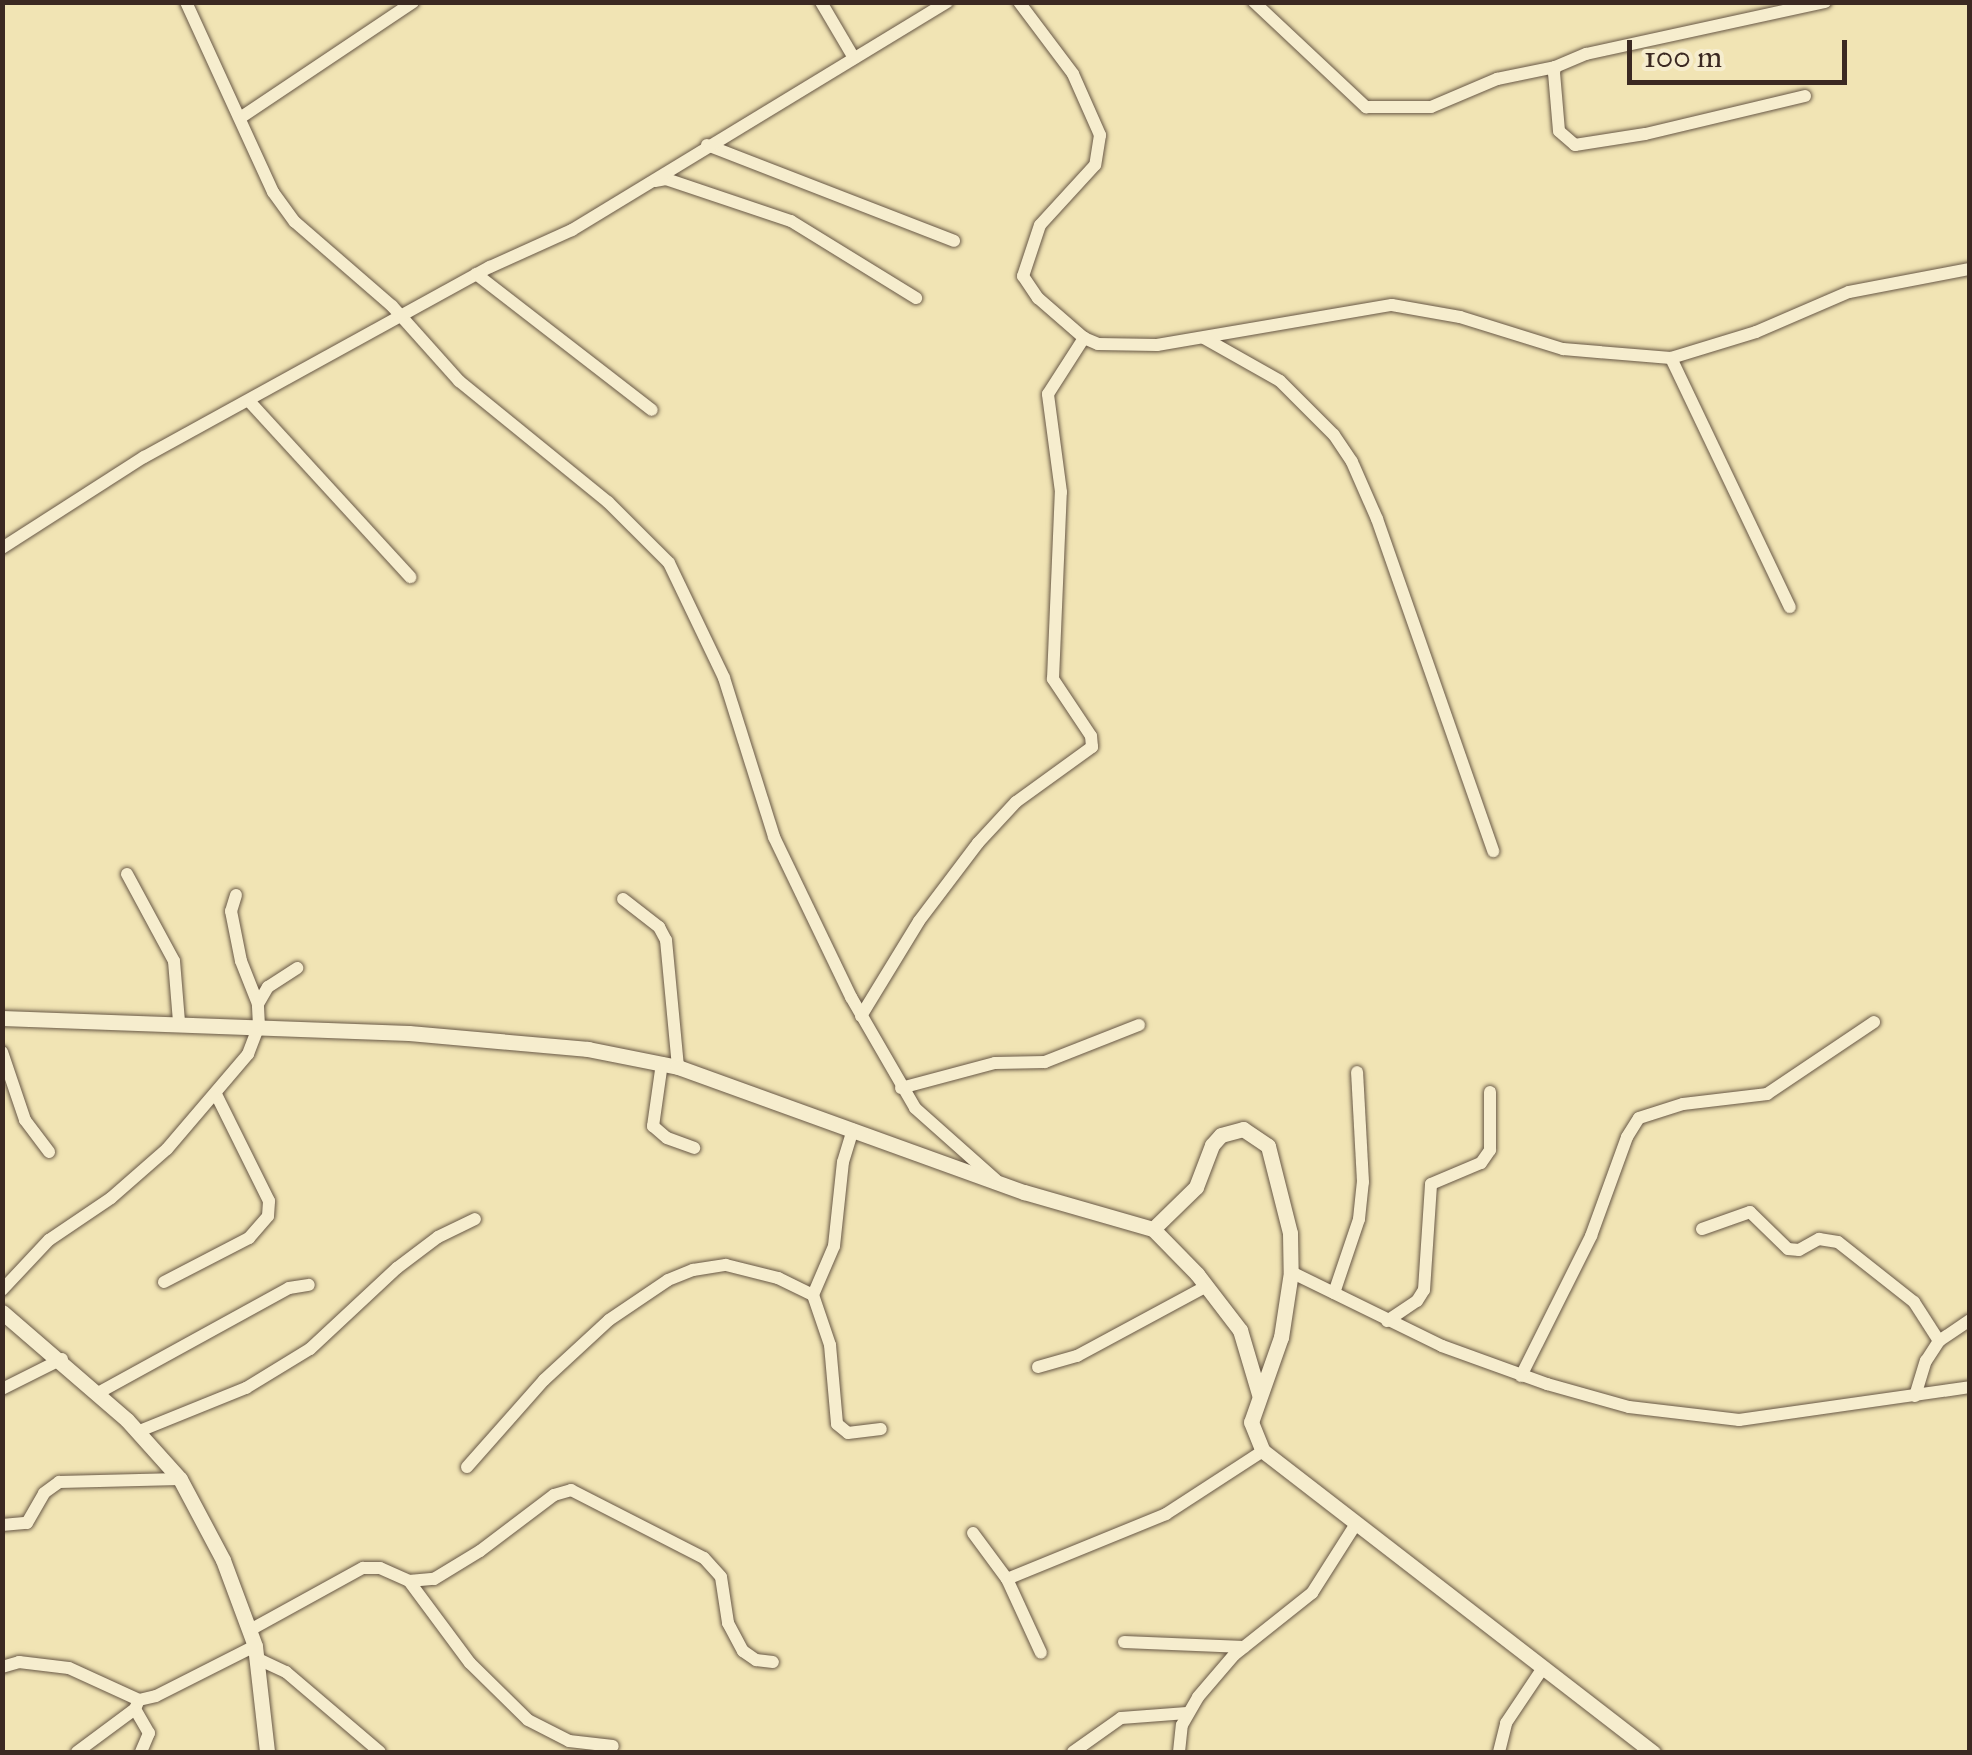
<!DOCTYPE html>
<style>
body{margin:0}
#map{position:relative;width:1972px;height:1755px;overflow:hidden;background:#f1e4b4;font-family:"IM FELL Great Primer",serif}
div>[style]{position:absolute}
.roads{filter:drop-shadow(0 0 2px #685846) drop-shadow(0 0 2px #685846)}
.minor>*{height:12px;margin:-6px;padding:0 6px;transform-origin:6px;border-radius:6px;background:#f6edce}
.tertiary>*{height:15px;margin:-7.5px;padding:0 7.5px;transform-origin:7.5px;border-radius:7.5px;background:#f6edce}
span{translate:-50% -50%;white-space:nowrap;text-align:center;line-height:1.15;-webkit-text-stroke:10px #f6edce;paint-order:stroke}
.frame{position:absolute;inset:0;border:5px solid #3b2922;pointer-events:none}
.scale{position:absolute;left:1627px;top:40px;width:220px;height:45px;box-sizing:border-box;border:5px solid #3b2922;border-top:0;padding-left:12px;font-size:30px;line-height:35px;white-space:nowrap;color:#3b2922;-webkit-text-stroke:8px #f6edce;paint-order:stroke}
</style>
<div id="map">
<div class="roads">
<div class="minor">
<i style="left:186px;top:2px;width:209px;rotate:65.4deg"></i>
<i style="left:273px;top:192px;width:37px;rotate:54deg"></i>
<i style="left:295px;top:222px;width:128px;rotate:40.9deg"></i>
<i style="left:392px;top:306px;width:101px;rotate:48.2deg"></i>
<i style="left:459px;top:381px;width:192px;rotate:39.1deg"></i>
<i style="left:608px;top:502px;width:86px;rotate:45deg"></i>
<i style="left:669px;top:563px;width:127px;rotate:64.4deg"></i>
<i style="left:724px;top:678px;width:167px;rotate:72.5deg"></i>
<i style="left:774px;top:837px;width:178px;rotate:64.3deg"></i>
<i style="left:851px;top:997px;width:128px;rotate:60deg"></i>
<i style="left:915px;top:1108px;width:108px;rotate:41.6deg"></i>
<i style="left:821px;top:2px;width:65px;rotate:59.5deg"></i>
<i style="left:1019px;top:2px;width:90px;rotate:53.1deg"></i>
<i style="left:1073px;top:74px;width:67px;rotate:66.1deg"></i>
<i style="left:1100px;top:135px;width:30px;rotate:99deg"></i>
<i style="left:1095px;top:165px;width:81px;rotate:132.5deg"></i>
<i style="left:1040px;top:225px;width:54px;rotate:108.4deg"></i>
<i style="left:1023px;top:276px;width:27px;rotate:56deg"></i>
<i style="left:1038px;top:298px;width:61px;rotate:41deg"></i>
<i style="left:1084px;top:338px;width:15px;rotate:23deg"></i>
<i style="left:1098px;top:344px;width:59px;rotate:1deg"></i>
<i style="left:1157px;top:345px;width:238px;rotate:-9.7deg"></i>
<i style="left:1392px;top:305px;width:69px;rotate:10deg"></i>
<i style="left:1460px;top:317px;width:108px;rotate:17.3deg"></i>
<i style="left:1563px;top:349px;width:108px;rotate:4.8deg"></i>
<i style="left:1671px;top:358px;width:89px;rotate:-17deg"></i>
<i style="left:1756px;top:332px;width:101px;rotate:-23.3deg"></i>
<i style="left:1849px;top:292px;width:123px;rotate:-10.8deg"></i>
<i style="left:1254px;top:2px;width:154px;rotate:43.2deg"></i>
<i style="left:1366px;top:107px;width:65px"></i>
<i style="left:1431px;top:107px;width:72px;rotate:-23deg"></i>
<i style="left:1497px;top:79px;width:59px;rotate:-11.7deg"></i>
<i style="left:1805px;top:96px;width:164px;rotate:166.6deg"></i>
<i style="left:1645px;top:134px;width:71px;rotate:171.1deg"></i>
<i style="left:1575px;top:145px;width:21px;rotate:-139deg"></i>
<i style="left:1559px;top:131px;width:58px;rotate:-94.9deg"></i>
<i style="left:1554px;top:73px;width:6px;rotate:-81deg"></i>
<i style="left:1555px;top:67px;width:34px;rotate:-23deg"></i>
<i style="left:1586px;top:54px;width:245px;rotate:-12.3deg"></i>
<i style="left:240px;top:118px;width:208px;rotate:-33.8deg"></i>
<i style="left:707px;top:145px;width:265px;rotate:21.2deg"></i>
<i style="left:655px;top:181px;width:11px;rotate:-10deg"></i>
<i style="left:666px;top:179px;width:132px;rotate:18.6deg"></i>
<i style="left:791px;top:221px;width:147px;rotate:31.6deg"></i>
<i style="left:476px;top:274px;width:222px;rotate:37.7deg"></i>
<i style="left:1204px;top:338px;width:87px;rotate:29.5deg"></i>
<i style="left:1280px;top:381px;width:76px;rotate:45deg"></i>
<i style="left:1334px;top:435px;width:32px;rotate:56deg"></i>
<i style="left:1352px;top:462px;width:62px;rotate:66.3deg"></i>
<i style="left:1377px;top:519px;width:352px;rotate:70.7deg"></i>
<i style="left:1671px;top:358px;width:276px;rotate:64.5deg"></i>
<i style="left:249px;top:401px;width:239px;rotate:47.5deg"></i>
<i style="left:2px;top:548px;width:169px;rotate:-32.7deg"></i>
<i style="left:144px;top:457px;width:395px;rotate:-28.8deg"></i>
<i style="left:490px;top:267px;width:90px;rotate:-24.3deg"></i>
<i style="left:572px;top:230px;width:439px;rotate:-31.3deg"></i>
<i style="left:127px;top:874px;width:99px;rotate:61.6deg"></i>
<i style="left:174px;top:961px;width:61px;rotate:85.3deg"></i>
<i style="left:236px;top:895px;width:17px;rotate:107deg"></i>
<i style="left:231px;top:911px;width:51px;rotate:78.7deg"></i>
<i style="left:241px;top:961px;width:46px;rotate:68.4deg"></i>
<i style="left:623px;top:899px;width:46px;rotate:37.9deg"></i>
<i style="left:659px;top:927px;width:15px;rotate:62deg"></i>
<i style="left:666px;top:940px;width:128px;rotate:84.6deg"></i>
<i style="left:861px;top:1016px;width:111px;rotate:-58.6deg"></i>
<i style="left:919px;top:921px;width:98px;rotate:-52.9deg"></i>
<i style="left:978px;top:843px;width:56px;rotate:-47.2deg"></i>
<i style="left:1016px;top:802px;width:94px;rotate:-35.9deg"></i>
<i style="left:1092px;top:747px;width:11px;rotate:-95deg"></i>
<i style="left:1091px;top:736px;width:69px;rotate:-123.7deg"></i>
<i style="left:1053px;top:679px;width:187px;rotate:-87.6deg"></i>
<i style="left:1061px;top:492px;width:99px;rotate:-97.6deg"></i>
<i style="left:1048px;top:394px;width:67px;rotate:-57.3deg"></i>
<i style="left:2px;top:1052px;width:72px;rotate:71.3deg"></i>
<i style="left:25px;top:1120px;width:40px;rotate:53deg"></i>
<i style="left:662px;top:1063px;width:64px;rotate:98.1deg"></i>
<i style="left:653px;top:1126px;width:18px;rotate:41deg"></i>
<i style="left:667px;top:1138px;width:29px;rotate:20deg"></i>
<i style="left:901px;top:1088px;width:97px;rotate:-14.9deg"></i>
<i style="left:995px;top:1063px;width:50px;rotate:-1.1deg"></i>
<i style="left:1045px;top:1062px;width:101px;rotate:-21.5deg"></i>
<i style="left:1702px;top:1229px;width:51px;rotate:-19.5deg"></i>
<i style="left:1750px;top:1212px;width:53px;rotate:44.2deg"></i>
<i style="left:1788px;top:1249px;width:11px;rotate:5deg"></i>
<i style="left:1799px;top:1250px;width:23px;rotate:-29deg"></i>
<i style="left:1819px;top:1239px;width:19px;rotate:9deg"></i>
<i style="left:1838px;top:1242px;width:97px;rotate:38.3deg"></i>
<i style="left:1914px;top:1302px;width:46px;rotate:57.3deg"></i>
<i style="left:1291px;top:1272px;width:168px;rotate:26.1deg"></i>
<i style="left:1442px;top:1346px;width:112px;rotate:19.9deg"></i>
<i style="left:1547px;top:1384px;width:85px;rotate:15.7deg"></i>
<i style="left:1629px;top:1407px;width:111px;rotate:6.7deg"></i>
<i style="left:1739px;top:1420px;width:233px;rotate:-8.1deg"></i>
<i style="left:164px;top:1282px;width:96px;rotate:-27.4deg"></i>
<i style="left:249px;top:1238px;width:29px;rotate:-49deg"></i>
<i style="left:268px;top:1216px;width:15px;rotate:-86deg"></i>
<i style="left:269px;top:1201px;width:119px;rotate:-116.4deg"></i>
<i style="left:2px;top:1290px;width:69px;rotate:-46.8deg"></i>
<i style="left:49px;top:1240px;width:75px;rotate:-34.1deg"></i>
<i style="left:111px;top:1198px;width:74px;rotate:-41.2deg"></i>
<i style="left:167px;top:1149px;width:125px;rotate:-49.5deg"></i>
<i style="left:248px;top:1054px;width:30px;rotate:-69deg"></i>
<i style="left:259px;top:1026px;width:22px;rotate:-93deg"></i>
<i style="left:258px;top:1004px;width:20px;rotate:-60deg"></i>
<i style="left:268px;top:987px;width:35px;rotate:-33deg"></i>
<i style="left:1334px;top:1293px;width:78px;rotate:-71.3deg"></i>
<i style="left:1359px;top:1219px;width:37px;rotate:-84deg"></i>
<i style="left:1363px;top:1182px;width:110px;rotate:-93.1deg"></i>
<i style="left:813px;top:1295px;width:53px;rotate:-66.8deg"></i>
<i style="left:834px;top:1246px;width:84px;rotate:-83.9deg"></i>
<i style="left:843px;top:1162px;width:34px;rotate:-73deg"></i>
<i style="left:1387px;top:1321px;width:36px;rotate:-34deg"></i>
<i style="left:1417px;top:1301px;width:13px;rotate:-58deg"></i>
<i style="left:1424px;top:1290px;width:106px;rotate:-86.2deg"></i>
<i style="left:1431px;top:1184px;width:54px;rotate:-22.8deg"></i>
<i style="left:1481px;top:1163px;width:16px;rotate:-55deg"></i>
<i style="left:1490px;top:1150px;width:58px;rotate:-90deg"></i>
<i style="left:1038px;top:1367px;width:41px;rotate:-15.8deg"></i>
<i style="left:1077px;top:1356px;width:148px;rotate:-28.3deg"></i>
<i style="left:1521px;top:1376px;width:157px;rotate:-63.4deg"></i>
<i style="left:1591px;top:1236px;width:105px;rotate:-70deg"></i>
<i style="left:1627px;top:1137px;width:22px;rotate:-58deg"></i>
<i style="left:1639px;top:1118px;width:46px;rotate:-17.7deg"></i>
<i style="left:1683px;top:1104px;width:85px;rotate:-6.8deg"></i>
<i style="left:1767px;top:1094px;width:129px;rotate:-33.9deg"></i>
<i style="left:2px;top:1389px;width:67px;rotate:-26.6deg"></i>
<i style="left:98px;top:1393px;width:218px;rotate:-28.8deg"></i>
<i style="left:289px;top:1288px;width:20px;rotate:-9deg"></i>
<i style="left:1915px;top:1396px;width:37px;rotate:-73deg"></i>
<i style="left:1926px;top:1361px;width:24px;rotate:-57deg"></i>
<i style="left:1939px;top:1341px;width:37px;rotate:-34deg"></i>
<i style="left:137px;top:1432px;width:118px;rotate:-22deg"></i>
<i style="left:246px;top:1388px;width:75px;rotate:-31.4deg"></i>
<i style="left:310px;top:1349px;width:119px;rotate:-43deg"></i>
<i style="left:397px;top:1268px;width:51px;rotate:-37.1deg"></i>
<i style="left:438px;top:1237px;width:41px;rotate:-25.9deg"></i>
<i style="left:467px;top:1467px;width:116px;rotate:-48.5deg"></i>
<i style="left:544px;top:1380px;width:88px;rotate:-42.7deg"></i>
<i style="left:609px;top:1320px;width:71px;rotate:-34.1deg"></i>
<i style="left:668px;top:1280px;width:27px;rotate:-22deg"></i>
<i style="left:693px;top:1270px;width:33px;rotate:-9deg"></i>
<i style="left:726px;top:1265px;width:54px;rotate:14deg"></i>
<i style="left:778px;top:1278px;width:39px;rotate:26deg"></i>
<i style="left:813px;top:1295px;width:53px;rotate:71.2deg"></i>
<i style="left:830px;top:1345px;width:79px;rotate:84.9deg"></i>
<i style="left:837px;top:1424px;width:14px;rotate:39deg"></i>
<i style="left:848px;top:1433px;width:33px;rotate:-7deg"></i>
<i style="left:2px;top:1525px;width:25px;rotate:-5deg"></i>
<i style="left:27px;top:1523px;width:34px;rotate:-60deg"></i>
<i style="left:44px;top:1493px;width:19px;rotate:-36deg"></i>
<i style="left:59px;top:1482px;width:121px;rotate:-1.4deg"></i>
<i style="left:973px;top:1533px;width:57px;rotate:53.5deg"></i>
<i style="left:1007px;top:1579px;width:172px;rotate:-22.2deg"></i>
<i style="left:1166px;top:1514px;width:116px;rotate:-33deg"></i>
<i style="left:1007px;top:1579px;width:81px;rotate:65.3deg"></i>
<i style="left:409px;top:1581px;width:102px;rotate:53.4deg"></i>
<i style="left:470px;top:1663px;width:81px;rotate:44.5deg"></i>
<i style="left:528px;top:1720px;width:46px;rotate:27.1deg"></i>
<i style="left:569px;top:1741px;width:44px;rotate:6.5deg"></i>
<i style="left:250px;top:1630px;width:129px;rotate:-28.8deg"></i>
<i style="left:363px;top:1568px;width:17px"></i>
<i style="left:380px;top:1568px;width:32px;rotate:24deg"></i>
<i style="left:409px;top:1581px;width:25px;rotate:-5deg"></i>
<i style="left:434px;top:1579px;width:54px;rotate:-31.3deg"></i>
<i style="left:480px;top:1551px;width:93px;rotate:-37.1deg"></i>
<i style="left:554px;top:1495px;width:18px;rotate:-16deg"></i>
<i style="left:571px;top:1490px;width:149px;rotate:27.1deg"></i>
<i style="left:704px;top:1558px;width:25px;rotate:48deg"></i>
<i style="left:721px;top:1577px;width:47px;rotate:81.3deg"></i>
<i style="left:728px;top:1623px;width:32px;rotate:62deg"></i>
<i style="left:743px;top:1651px;width:16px;rotate:35deg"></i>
<i style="left:756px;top:1660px;width:17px;rotate:7deg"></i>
<i style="left:1124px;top:1642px;width:120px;rotate:2.4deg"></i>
<i style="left:258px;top:1659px;width:31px;rotate:25deg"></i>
<i style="left:286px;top:1672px;width:123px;rotate:40.4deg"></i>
<i style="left:2px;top:1667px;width:18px;rotate:-16deg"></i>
<i style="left:19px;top:1662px;width:50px;rotate:6.8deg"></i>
<i style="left:69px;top:1668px;width:77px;rotate:24.6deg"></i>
<i style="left:139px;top:1700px;width:17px;rotate:-13deg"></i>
<i style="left:156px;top:1696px;width:111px;rotate:-26.8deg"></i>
<i style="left:138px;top:1702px;width:8px;rotate:113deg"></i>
<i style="left:135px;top:1709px;width:28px;rotate:60deg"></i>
<i style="left:149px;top:1733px;width:21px;rotate:113deg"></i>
<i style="left:77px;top:1752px;width:72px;rotate:-36.6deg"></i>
<i style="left:1073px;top:1752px;width:59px;rotate:-35.3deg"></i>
<i style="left:1121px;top:1718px;width:66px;rotate:-4.3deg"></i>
<i style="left:1179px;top:1752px;width:27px;rotate:-84deg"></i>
<i style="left:1182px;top:1725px;width:32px;rotate:-60deg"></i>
<i style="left:1198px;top:1697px;width:55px;rotate:-49.4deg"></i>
<i style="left:1234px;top:1655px;width:100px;rotate:-38.5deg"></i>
<i style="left:1312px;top:1593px;width:82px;rotate:-57.5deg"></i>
<i style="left:1499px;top:1752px;width:30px;rotate:-76deg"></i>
<i style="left:1506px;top:1723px;width:66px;rotate:-56.1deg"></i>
</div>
<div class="tertiary">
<i style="left:2px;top:1018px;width:407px;rotate:2.1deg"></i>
<i style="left:409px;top:1033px;width:180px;rotate:5.1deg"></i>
<i style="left:588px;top:1049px;width:92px;rotate:11.3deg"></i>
<i style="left:678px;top:1067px;width:368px;rotate:19.9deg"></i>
<i style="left:1024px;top:1192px;width:134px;rotate:16deg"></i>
<i style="left:1153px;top:1229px;width:63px;rotate:45.6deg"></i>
<i style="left:1197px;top:1274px;width:71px;rotate:52.5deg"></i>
<i style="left:1240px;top:1330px;width:67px;rotate:73.5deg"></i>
<i style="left:1153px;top:1229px;width:60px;rotate:-44.3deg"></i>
<i style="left:1196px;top:1187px;width:45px;rotate:-69.1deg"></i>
<i style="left:1212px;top:1145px;width:13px;rotate:-48deg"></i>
<i style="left:1221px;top:1135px;width:23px;rotate:-15deg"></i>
<i style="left:1243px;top:1129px;width:30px;rotate:34deg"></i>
<i style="left:1268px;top:1146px;width:90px;rotate:75.8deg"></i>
<i style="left:1290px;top:1233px;width:39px;rotate:89deg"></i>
<i style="left:1291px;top:1272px;width:66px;rotate:98.7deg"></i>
<i style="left:1281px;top:1337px;width:90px;rotate:109.4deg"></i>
<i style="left:1251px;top:1422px;width:31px;rotate:68deg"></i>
<i style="left:1263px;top:1451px;width:493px;rotate:37.7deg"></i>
<i style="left:2px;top:1312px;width:165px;rotate:40.8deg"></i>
<i style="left:127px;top:1420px;width:79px;rotate:48.1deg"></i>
<i style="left:180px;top:1479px;width:92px;rotate:62deg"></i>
<i style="left:223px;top:1560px;width:92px;rotate:69.6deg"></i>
<i style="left:255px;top:1646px;width:107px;rotate:83.5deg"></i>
</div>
</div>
<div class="frame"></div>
<div class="scale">100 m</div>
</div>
